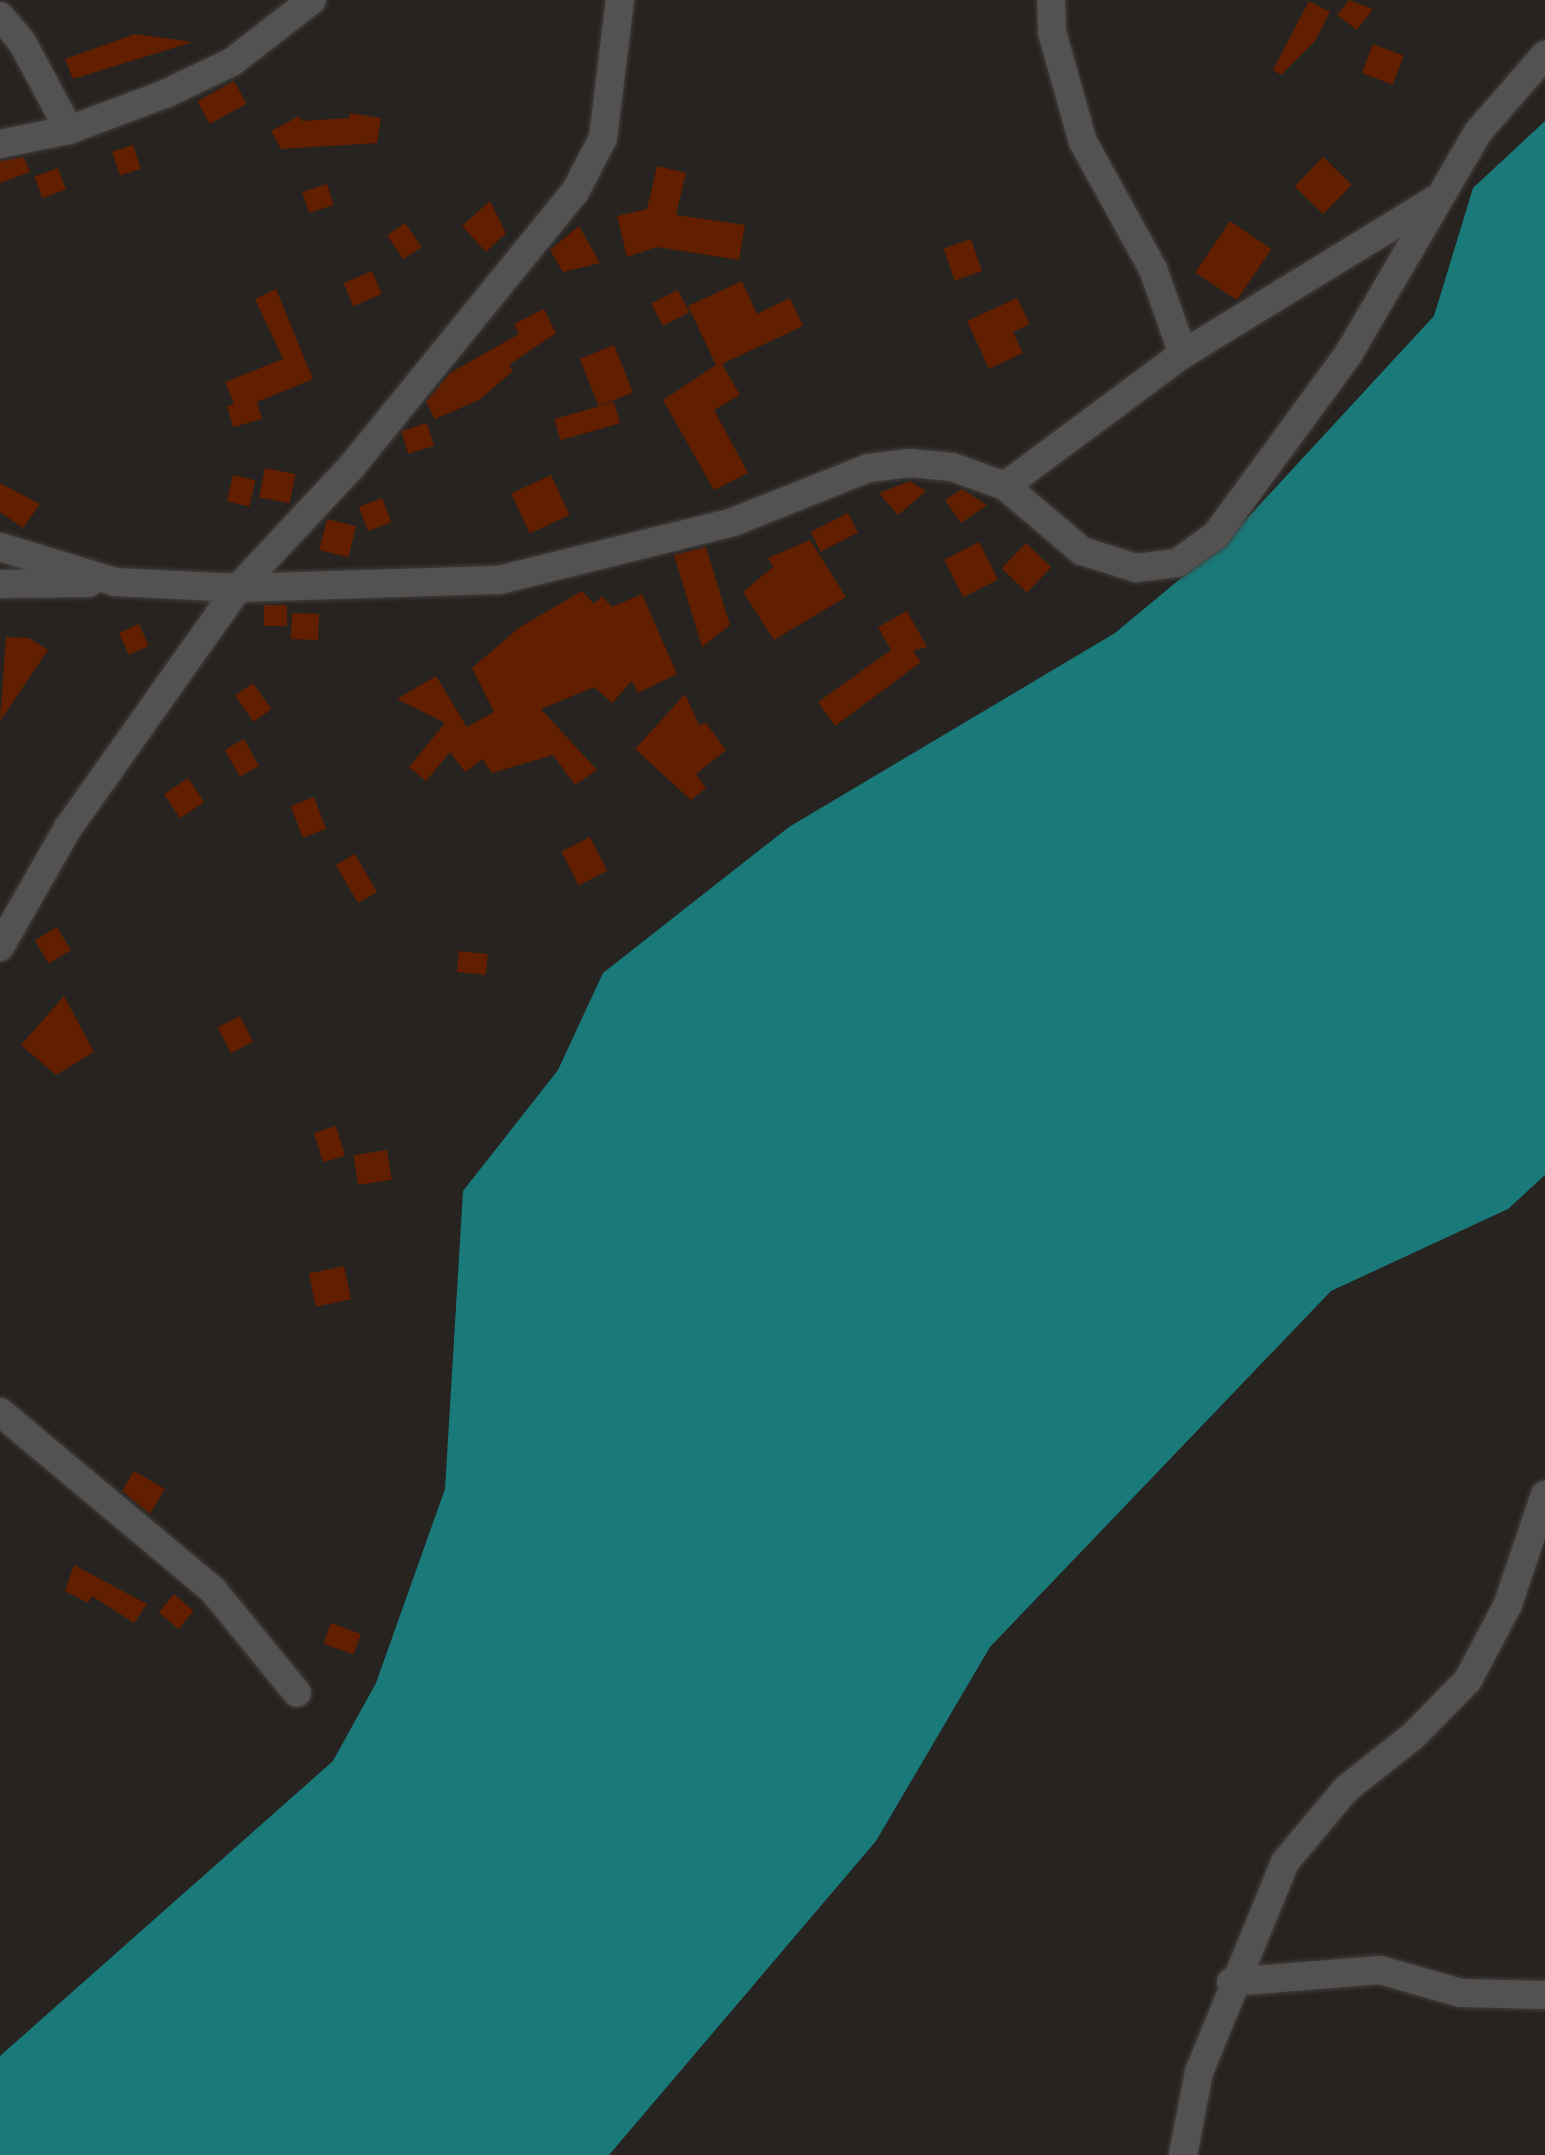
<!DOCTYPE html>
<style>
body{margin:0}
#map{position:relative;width:1545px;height:2155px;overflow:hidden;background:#262321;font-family:Overpass,sans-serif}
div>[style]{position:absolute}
.water>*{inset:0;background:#1a7a79}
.building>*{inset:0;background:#611f00;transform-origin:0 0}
.roads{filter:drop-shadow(0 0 2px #423f3d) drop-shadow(0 0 2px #423f3d)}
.minor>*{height:28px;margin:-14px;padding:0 14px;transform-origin:14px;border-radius:14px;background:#545251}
span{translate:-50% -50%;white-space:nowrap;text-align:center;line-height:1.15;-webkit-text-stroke:8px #262321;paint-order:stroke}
</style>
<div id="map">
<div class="water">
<i style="clip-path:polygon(1545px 121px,1545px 1175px,1508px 1209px,1331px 1291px,990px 1647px,876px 1841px,609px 2155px,0 2155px,0 2056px,333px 1761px,376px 1683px,445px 1489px,463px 1191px,558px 1070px,603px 973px,789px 827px,1115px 633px,1227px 540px,1434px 316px,1473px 188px)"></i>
</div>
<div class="building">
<i style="clip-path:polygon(1349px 0,1373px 9px,1357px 30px,1337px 15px)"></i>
<i style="clip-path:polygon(1309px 1px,1330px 12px,1315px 41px,1281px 75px,1273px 70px)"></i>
<i style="clip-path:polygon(135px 34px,193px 42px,73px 79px,65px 59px)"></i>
<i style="left:1373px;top:44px;width:33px;height:31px;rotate:21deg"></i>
<i style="left:234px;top:81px;width:26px;height:42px;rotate:61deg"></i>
<i style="clip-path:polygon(350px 113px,381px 118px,377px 143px,281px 149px,271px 131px,299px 116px,302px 121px,349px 118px)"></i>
<i style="left:133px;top:145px;width:25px;height:22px;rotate:72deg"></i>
<i style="clip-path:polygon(24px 157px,30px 172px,0 183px,0 161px)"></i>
<i style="left:1323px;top:157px;width:40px;height:41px;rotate:44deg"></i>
<i style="clip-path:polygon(657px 166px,686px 173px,676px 215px,745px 225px,739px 260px,657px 247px,627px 257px,617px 216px,647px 209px)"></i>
<i style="left:58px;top:168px;width:23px;height:25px;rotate:70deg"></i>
<i style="left:327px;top:184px;width:22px;height:26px;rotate:72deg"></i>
<i style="clip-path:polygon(490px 201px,506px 233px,486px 252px,462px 226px)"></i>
<i style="left:1230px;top:221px;width:50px;height:62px;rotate:34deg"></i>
<i style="left:405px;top:223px;width:29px;height:22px;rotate:55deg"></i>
<i style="clip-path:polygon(579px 226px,600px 263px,563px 272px,550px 250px)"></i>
<i style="left:971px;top:239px;width:34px;height:29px;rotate:71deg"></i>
<i style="left:372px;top:271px;width:25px;height:31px;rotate:67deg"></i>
<i style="clip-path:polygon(742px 281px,757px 314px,790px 298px,803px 326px,722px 364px,740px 395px,714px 410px,748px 473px,714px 490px,663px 400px,716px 365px,688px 306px)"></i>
<i style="clip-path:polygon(276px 289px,313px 379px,257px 402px,262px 419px,233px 427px,227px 406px,234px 404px,225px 382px,283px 359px,255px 299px)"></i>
<i style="left:678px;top:290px;width:25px;height:30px;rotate:63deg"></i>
<i style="clip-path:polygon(1017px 298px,1030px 324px,1013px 332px,1023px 353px,989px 369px,967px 321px)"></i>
<i style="clip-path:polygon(544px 309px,556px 333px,509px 365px,513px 371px,479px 400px,435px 419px,426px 402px,450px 373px,519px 334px,514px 324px)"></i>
<i style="left:614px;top:345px;width:51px;height:37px;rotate:68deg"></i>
<i style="left:614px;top:402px;width:22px;height:62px;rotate:74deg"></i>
<i style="left:427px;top:423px;width:24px;height:27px;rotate:73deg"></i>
<i style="left:265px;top:468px;width:31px;height:30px;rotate:11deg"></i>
<i style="left:233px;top:475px;width:23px;height:27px;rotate:13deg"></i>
<i style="left:551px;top:475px;width:44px;height:44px;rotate:65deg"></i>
<i style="clip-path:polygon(910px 481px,926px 491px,898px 515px,879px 493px)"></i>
<i style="clip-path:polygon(0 483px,40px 504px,23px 528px,0 512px)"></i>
<i style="clip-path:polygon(962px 489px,987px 505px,961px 523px,945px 500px)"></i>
<i style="left:382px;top:498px;width:26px;height:25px;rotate:69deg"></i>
<i style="left:848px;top:513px;width:22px;height:42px;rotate:63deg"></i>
<i style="left:327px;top:519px;width:30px;height:32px;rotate:14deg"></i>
<i style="clip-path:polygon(810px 540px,846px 597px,774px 640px,743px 592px,773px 567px,768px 558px)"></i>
<i style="left:979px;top:542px;width:42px;height:39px;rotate:63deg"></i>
<i style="left:1026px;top:543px;width:35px;height:35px;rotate:44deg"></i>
<i style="clip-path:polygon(706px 547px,730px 625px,702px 647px,674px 555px)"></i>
<i style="clip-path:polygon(582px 591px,594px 604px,602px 596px,612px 607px,642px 594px,677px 674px,638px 693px,632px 681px,612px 703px,594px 687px,541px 709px,597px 770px,575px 785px,553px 755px,492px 773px,482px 759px,465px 772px,450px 752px,426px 781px,409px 767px,445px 723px,397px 699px,436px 676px,467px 727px,494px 712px,472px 668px,520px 627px)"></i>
<i style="left:264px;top:605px;width:23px;height:21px"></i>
<i style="clip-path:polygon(907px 611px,927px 647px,913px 651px,921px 662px,835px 726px,818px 702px,891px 650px,878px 627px)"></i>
<i style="left:292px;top:613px;width:27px;height:26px;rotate:2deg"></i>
<i style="left:139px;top:624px;width:24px;height:22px;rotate:66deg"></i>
<i style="clip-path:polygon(6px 637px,29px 638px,48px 650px,0 721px)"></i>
<i style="left:253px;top:683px;width:32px;height:22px;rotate:55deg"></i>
<i style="clip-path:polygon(685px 694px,699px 725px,706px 723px,726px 750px,696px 774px,706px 788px,691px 800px,635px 749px)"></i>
<i style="left:244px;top:739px;width:31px;height:22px;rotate:61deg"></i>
<i style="left:188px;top:778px;width:29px;height:29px;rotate:56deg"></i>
<i style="left:314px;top:797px;width:34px;height:25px;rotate:69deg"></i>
<i style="left:590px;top:837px;width:38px;height:32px;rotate:63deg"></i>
<i style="left:355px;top:854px;width:44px;height:22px;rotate:60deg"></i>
<i style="left:57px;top:927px;width:27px;height:26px;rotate:59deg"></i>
<i style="left:459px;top:951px;width:29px;height:21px;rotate:6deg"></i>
<i style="clip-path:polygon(64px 996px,94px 1052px,56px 1075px,21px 1045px)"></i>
<i style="left:240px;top:1016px;width:29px;height:25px;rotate:63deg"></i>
<i style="left:336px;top:1126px;width:31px;height:23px;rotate:73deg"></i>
<i style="left:387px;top:1150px;width:30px;height:34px;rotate:81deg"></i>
<i style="left:344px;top:1266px;width:34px;height:36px;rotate:78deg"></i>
<i style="clip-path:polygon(134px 1471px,165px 1489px,150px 1514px,122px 1491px)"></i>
<i style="clip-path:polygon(74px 1565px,147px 1604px,134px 1623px,92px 1596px,88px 1603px,65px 1591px)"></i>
<i style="left:174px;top:1594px;width:26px;height:24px;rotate:40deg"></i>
<i style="left:331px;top:1623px;width:32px;height:22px;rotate:20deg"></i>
</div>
<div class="roads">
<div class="minor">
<i style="left:1051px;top:0;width:32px;rotate:88deg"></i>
<i style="left:1052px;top:32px;width:114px;rotate:74.3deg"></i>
<i style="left:1083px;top:142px;width:145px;rotate:61.1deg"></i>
<i style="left:1153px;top:269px;width:90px;rotate:70.6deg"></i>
<i style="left:0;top:16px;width:34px;rotate:50deg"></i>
<i style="left:22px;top:42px;width:100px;rotate:61.9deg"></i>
<i style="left:0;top:144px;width:70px;rotate:-11.5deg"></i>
<i style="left:69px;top:130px;width:103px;rotate:-20.6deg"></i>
<i style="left:165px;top:94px;width:74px;rotate:-25.5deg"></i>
<i style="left:232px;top:62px;width:101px;rotate:-37.8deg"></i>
<i style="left:1005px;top:486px;width:222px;rotate:-36.6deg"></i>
<i style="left:1183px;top:354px;width:293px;rotate:-31.5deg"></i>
<i style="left:0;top:547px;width:120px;rotate:16.9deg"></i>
<i style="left:115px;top:582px;width:123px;rotate:2.8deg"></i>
<i style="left:238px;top:588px;width:261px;rotate:-1.8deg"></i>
<i style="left:499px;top:580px;width:241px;rotate:-13.9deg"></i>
<i style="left:733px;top:522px;width:146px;rotate:-21.7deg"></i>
<i style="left:869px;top:468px;width:41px;rotate:-7deg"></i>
<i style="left:910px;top:463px;width:42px;rotate:5.4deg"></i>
<i style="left:952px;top:467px;width:56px;rotate:19.7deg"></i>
<i style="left:1005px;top:486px;width:101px;rotate:40.2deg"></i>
<i style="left:1082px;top:551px;width:57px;rotate:17.5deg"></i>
<i style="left:1136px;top:568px;width:41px;rotate:-7deg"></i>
<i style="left:1177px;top:563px;width:48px;rotate:-35.7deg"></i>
<i style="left:1216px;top:535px;width:225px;rotate:-53.8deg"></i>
<i style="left:1349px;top:353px;width:256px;rotate:-59.7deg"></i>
<i style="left:1478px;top:132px;width:102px;rotate:-49deg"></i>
<i style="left:0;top:584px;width:89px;rotate:-0.6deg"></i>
<i style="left:0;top:947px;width:137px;rotate:-60.3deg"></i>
<i style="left:68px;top:828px;width:294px;rotate:-54.7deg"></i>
<i style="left:238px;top:588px;width:167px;rotate:-46.9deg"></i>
<i style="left:352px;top:466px;width:353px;rotate:-50.9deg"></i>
<i style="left:575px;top:192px;width:61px;rotate:-62.6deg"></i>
<i style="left:603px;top:138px;width:139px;rotate:-83deg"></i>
<i style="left:0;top:1412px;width:276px;rotate:39.9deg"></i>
<i style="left:212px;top:1589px;width:134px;rotate:50.7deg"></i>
<i style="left:1231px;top:1982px;width:149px;rotate:-4.6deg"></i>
<i style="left:1380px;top:1970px;width:84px;rotate:15.9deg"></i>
<i style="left:1461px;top:1993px;width:84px;rotate:1.4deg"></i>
<i style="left:1183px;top:2155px;width:85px;rotate:-79.1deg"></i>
<i style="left:1199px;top:2072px;width:227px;rotate:-67.7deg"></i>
<i style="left:1285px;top:1862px;width:95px;rotate:-50.1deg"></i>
<i style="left:1346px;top:1789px;width:85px;rotate:-38.3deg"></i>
<i style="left:1413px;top:1736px;width:78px;rotate:-45.5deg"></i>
<i style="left:1468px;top:1680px;width:86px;rotate:-62.2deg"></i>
<i style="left:1508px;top:1604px;width:115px;rotate:-71.3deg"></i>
</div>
</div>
</div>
